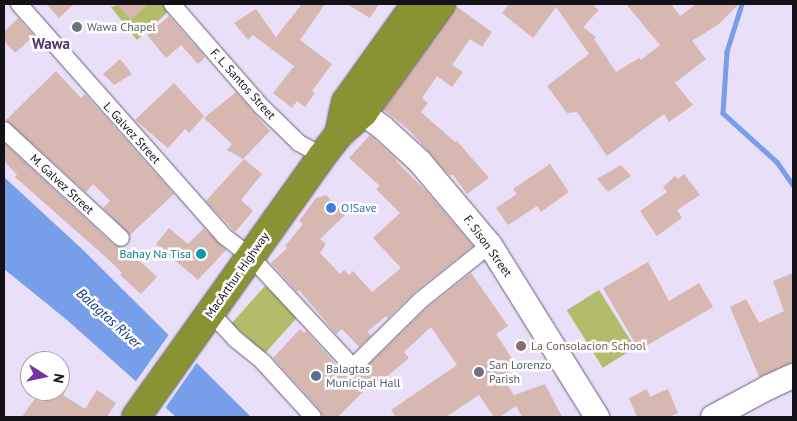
<!DOCTYPE html>
<style>
body{margin:0}
#map{position:relative;width:797px;height:421px;overflow:hidden;background:#e9dff8;font-family:"PT Sans",sans-serif}
div>[style]{position:absolute}
.green>*{inset:0;background:#b2bc6a;transform-origin:0 0}
.water>*{inset:0;background:#769ee9}
.pier>*{inset:0;background:#e9dff8}
.stream>*{height:4.5px;margin:-2.25px;padding:0 2.25px;transform-origin:2.25px;border-radius:2.25px;background:#769ee9}
.building>*{inset:0;background:#d6b8b1}
.roads{filter:drop-shadow(0 0 1px #665d74) drop-shadow(0 0 1px #665d74)}
.street>*{height:16px;margin:-8px;padding:0 8px;transform-origin:8px;border-radius:8px;background:#fff}
.secondary>*{height:24px;margin:-12px;padding:0 12px;transform-origin:12px;border-radius:12px;background:#fff}
.highway>*{height:28px;margin:-14px;padding:0 14px;transform-origin:14px;border-radius:14px;background:#899333}
.dots>*{width:14px;height:14px;translate:-50% -50%;box-sizing:border-box;border:2px solid #fff;border-radius:50%}
span{translate:-50% -50%;white-space:nowrap;text-align:center;line-height:1.15;-webkit-text-stroke:5px #fff;paint-order:stroke}
.worship-label{font-size:12px;color:#5b616d}
.left{translate:0 -50%;text-align:left}
.street-label{font-size:12px;color:#141119}
.shop-label{font-size:12px;color:#366cbe}
.culture-label{font-size:12px;color:#0d838f}
.right{translate:-100% -50%;text-align:right}
.education-label{font-size:12px;color:#785e54}
.service-label{font-size:12px;color:#4e5e75}
.water-label{font-size:14px;color:#0c378c;font-style:italic}
.quarter-label{font-size:15px;color:#54336d;font-weight:700}
.frame{position:absolute;inset:0;border:5px solid #141119;pointer-events:none}
.north{position:absolute;left:20px;top:351px;width:50px;height:50px;box-sizing:border-box;background:#fff;border:1px solid #a1a0a3;border-radius:50%;rotate:100deg;font-size:14px;font-weight:700;line-height:20px;text-align:center;color:#141119}
.north::after{content:'';display:block;margin:auto;width:18px;height:22px;background:#7731a4;clip-path:polygon(50% 0,100% 100%,50% 72%,0 100%)}
</style>
<div id="map">
<div class="green">
<i style="clip-path:polygon(136px 4px,166px 4px,171px 9px,137px 40px,111px 7px,118px 5px,131px 19px,141px 10px)"></i>
<i style="left:265px;top:286px;width:45px;height:50px;rotate:42deg"></i>
<i style="left:599px;top:290px;width:68px;height:38px;rotate:58deg"></i>
</div>
<div class="water">
<i style="clip-path:polygon(4px 177px,82px 249px,251px 417px,176px 417px,67px 320px,4px 269px)"></i>
</div>
<div class="pier">
<i style="clip-path:polygon(170px 333px,198px 361px,164px 410px,134px 384px)"></i>
</div>
<div class="stream">
<i style="left:742px;top:4px;width:50px;rotate:107.4deg"></i>
<i style="left:727px;top:52px;width:61px;rotate:93.8deg"></i>
<i style="left:723px;top:113px;width:73px;rotate:42.2deg"></i>
<i style="left:777px;top:162px;width:28px;rotate:55deg"></i>
</div>
<div class="building">
<i style="clip-path:polygon(46px 4px,74px 4px,59px 18px)"></i>
<i style="clip-path:polygon(117px 4px,148px 4px,131px 20px)"></i>
<i style="clip-path:polygon(302px 4px,325px 4px,300px 40px,332px 64px,312px 91px,315px 93px,305px 107px,297px 101px,292px 108px,273px 93px,294px 66px,253px 35px,248px 40px,234px 23px,256px 9px,276px 37px)"></i>
<i style="clip-path:polygon(347px 4px,379px 4px,370px 18px)"></i>
<i style="clip-path:polygon(509px 4px,592px 4px,599px 10px,583px 27px,596px 37px,594px 39px,616px 72px,639px 58px,641px 60px,660px 45px,626px 4px,671px 4px,680px 16px,696px 4px,739px 4px,719px 24px,692px 41px,706px 59px,675px 83px,693px 105px,669px 122px,664px 114px,607px 156px,577px 112px,567px 113px,547px 86px,589px 54px,556px 7px,533px 38px,502px 13px)"></i>
<i style="clip-path:polygon(456px 6px,492px 32px,482px 47px,470px 39px,452px 65px,463px 72px,452px 87px,437px 76px,422px 98px,428px 103px,421px 112px,455px 142px,457px 141px,489px 178px,467px 194px,453px 175px,449px 175px,409px 130px,384px 110px)"></i>
<i style="clip-path:polygon(169px 16px,205px 57px,198px 64px,181px 45px,166px 58px,147px 35px)"></i>
<i style="clip-path:polygon(18px 18px,34px 36px,15px 53px,4px 41px,4px 32px)"></i>
<i style="clip-path:polygon(120px 59px,132px 74px,114px 85px,103px 74px)"></i>
<i style="clip-path:polygon(56px 71px,81px 98px,85px 94px,174px 194px,130px 235px,103px 208px,110px 201px,93px 184px,86px 192px,6px 120px)"></i>
<i style="clip-path:polygon(174px 83px,204px 116px,189px 133px,185px 129px,168px 148px,135px 120px)"></i>
<i style="clip-path:polygon(236px 92px,270px 131px,243px 159px,227px 150px,232px 144px,204px 118px)"></i>
<i style="clip-path:polygon(370px 135px,397px 160px,396px 161px,427px 192px,473px 246px,415px 292px,388px 318px,386px 316px,367px 332px,371px 336px,359px 347px,342px 329px,336px 334px,299px 290px,297px 292px,271px 263px,287px 248px,285px 246px,303px 224px,299px 221px,316px 198px,326px 195px,345px 215px,320px 239px,326px 244px,320px 253px,340px 274px,344px 270px,349px 275px,353px 271px,372px 292px,401px 268px,373px 238px,400px 213px,376px 189px,380px 186px,349px 158px)"></i>
<i style="clip-path:polygon(4px 143px,114px 245px,125px 247px,157px 277px,141px 294px,120px 275px,122px 273px,109px 260px,15px 177px,17px 175px,4px 161px)"></i>
<i style="clip-path:polygon(244px 159px,262px 174px,241px 200px,253px 211px,235px 232px,206px 201px)"></i>
<i style="clip-path:polygon(550px 164px,569px 192px,541px 212px,537px 206px,508px 225px,496px 208px,517px 194px,513px 189px)"></i>
<i style="clip-path:polygon(621px 165px,631px 176px,608px 192px,597px 179px)"></i>
<i style="clip-path:polygon(684px 174px,700px 195px,677px 210px,682px 218px,657px 236px,640px 211px,667px 192px,663px 187px,675px 176px,678px 179px)"></i>
<i style="clip-path:polygon(169px 228px,188px 244px,204px 228px,226px 250px,198px 280px,156px 244px)"></i>
<i style="clip-path:polygon(648px 262px,669px 301px,699px 283px,713px 307px,639px 350px,603px 288px)"></i>
<i style="clip-path:polygon(471px 273px,508px 326px,496px 334px,517px 366px,502px 377px,514px 395px,545px 384px,562px 417px,522px 417px,516px 406px,500px 417px,494px 417px,479px 395px,446px 417px,396px 417px,391px 410px,457px 365px,431px 327px,404px 352px,409px 358px,379px 383px,376px 379px,338px 417px,323px 417px,320px 410px,273px 358px,300px 329px,304px 333px,306px 331px,349px 379px,356px 377px,428px 307px)"></i>
<i style="clip-path:polygon(793px 273px,793px 362px,759px 377px,730px 307px,746px 299px,759px 323px,784px 311px,773px 281px)"></i>
<i style="clip-path:polygon(647px 389px,650px 397px,668px 389px,678px 413px,669px 417px,637px 417px,629px 398px)"></i>
<i style="clip-path:polygon(97px 390px,116px 403px,107px 417px,22px 417px,40px 391px,66px 391px,63px 395px,85px 409px)"></i>
</div>
<div class="roads">
<div class="street">
<i style="left:19px;top:4px;width:310px;rotate:48.5deg"></i>
<i style="left:224px;top:236px;width:33px;rotate:38deg"></i>
<i style="left:250px;top:256px;width:151px;rotate:47.1deg"></i>
<i style="left:353px;top:367px;width:95px;rotate:-44.6deg"></i>
<i style="left:421px;top:300px;width:88px;rotate:-38.6deg"></i>
<i style="left:172px;top:4px;width:135px;rotate:48.9deg"></i>
<i style="left:261px;top:106px;width:53px;rotate:44.2deg"></i>
<i style="left:299px;top:143px;width:26px;rotate:29deg"></i>
<i style="left:4px;top:130px;width:159px;rotate:42.7deg"></i>
<i style="left:211px;top:313px;width:35px;rotate:47deg"></i>
<i style="left:235px;top:339px;width:36px;rotate:39deg"></i>
<i style="left:263px;top:362px;width:74px;rotate:47.7deg"></i>
</div>
<div class="secondary">
<i style="left:347px;top:102px;width:43px;rotate:35.5deg"></i>
<i style="left:382px;top:127px;width:52px;rotate:42.6deg"></i>
<i style="left:420px;top:162px;width:109px;rotate:49.9deg"></i>
<i style="left:490px;top:245px;width:203px;rotate:58.1deg"></i>
<i style="left:713px;top:417px;width:64px;rotate:-28.2deg"></i>
<i style="left:769px;top:387px;width:26px;rotate:-25deg"></i>
</div>
<div class="highway">
<i style="left:339px;top:134px;width:33px;rotate:-78deg"></i>
<i style="left:346px;top:102px;width:120px;rotate:-54.5deg"></i>
<i style="left:136px;top:417px;width:320px;rotate:-54.5deg"></i>
<i style="left:322px;top:156px;width:28px;rotate:-52deg"></i>
<i style="left:339px;top:134px;width:32px;rotate:-41deg"></i>
<i style="left:363px;top:113px;width:134px;rotate:-54.4deg"></i>
</div>
</div>
<div class="dots">
<i style="left:77px;top:27px;background:#6b7280"></i>
<i style="left:331px;top:208px;background:#3f7fe0"></i>
<i style="left:201px;top:254px;background:#0f9aa8"></i>
<i style="left:521px;top:346px;background:#8d6e63"></i>
<i style="left:479px;top:372px;background:#6b7280"></i>
<i style="left:316px;top:376px;background:#5c6f8a"></i>
</div>
<div class="worship-label">
<span class="left" style="left:87px;top:27px">Wawa Chapel</span>
<span class="left" style="left:489px;top:372px">San Lorenzo<br>Parish</span>
</div>
<div class="street-label">
<span style="left:243px;top:84px;rotate:48deg">F. L. Santos Street</span>
<span style="left:132px;top:133px;rotate:48deg">L. Galvez Street</span>
<span style="left:62px;top:184px;rotate:43deg">M. Galvez Street</span>
<span style="left:488px;top:246px;rotate:54deg">F. Sison Street</span>
<span style="left:237px;top:275px;rotate:-55deg">MacArthur Highway</span>
</div>
<div class="shop-label">
<span class="left" style="left:341px;top:208px">O!Save</span>
</div>
<div class="culture-label">
<span class="right" style="left:191px;top:254px">Bahay Na Tisa</span>
</div>
<div class="education-label">
<span class="left" style="left:531px;top:346px">La Consolacion School</span>
</div>
<div class="service-label">
<span class="left" style="left:326px;top:376px">Balagtas<br>Municipal Hall</span>
</div>
<div class="water-label">
<span style="left:109px;top:318px;rotate:42deg">Balagtas River</span>
</div>
<div class="quarter-label">
<span style="left:51px;top:44px">Wawa</span>
</div>
<div class="frame"></div>
<div class="north">N</div>
</div>
